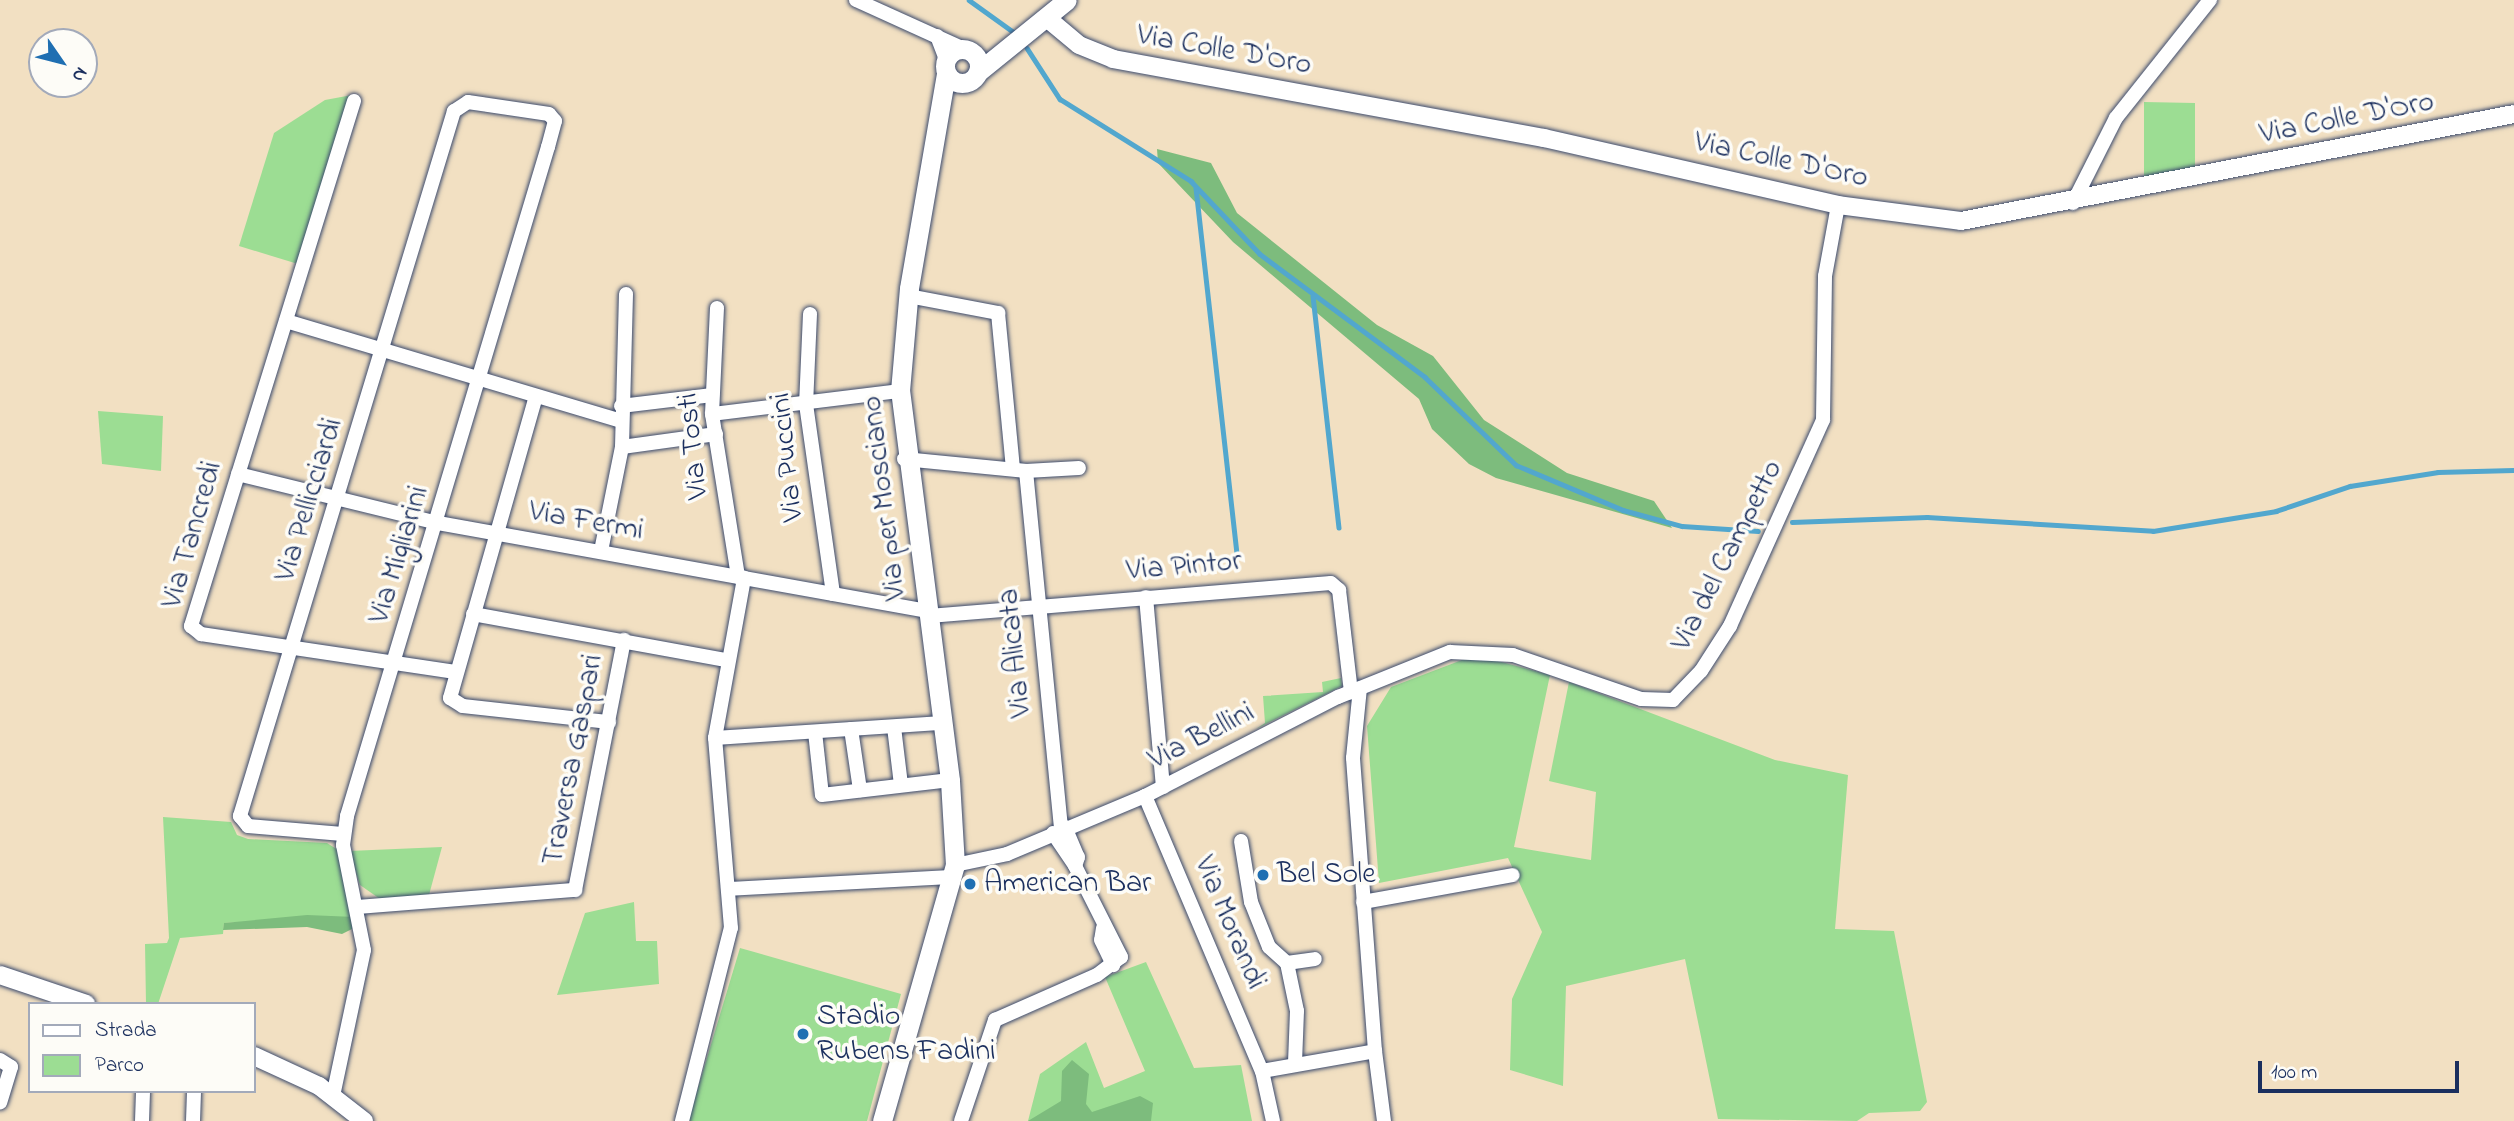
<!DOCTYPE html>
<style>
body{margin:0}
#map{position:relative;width:2514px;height:1121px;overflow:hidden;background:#f2e0c2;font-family:"Indie Flower",sans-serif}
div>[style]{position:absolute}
.green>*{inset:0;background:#9cdd93}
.forest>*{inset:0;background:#7dbc7d}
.stream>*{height:4.5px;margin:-2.25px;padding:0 2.25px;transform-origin:2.25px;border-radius:2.25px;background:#52a7ce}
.roads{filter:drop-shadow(0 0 2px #3b4a6d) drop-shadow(0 0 2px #3b4a6d)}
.minor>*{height:14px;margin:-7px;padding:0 7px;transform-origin:7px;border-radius:7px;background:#fff}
.tertiary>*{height:18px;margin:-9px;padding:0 9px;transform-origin:9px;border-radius:9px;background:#fff}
.secondary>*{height:19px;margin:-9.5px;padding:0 9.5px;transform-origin:9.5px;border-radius:9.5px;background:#fff}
.secondary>.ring{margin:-9.5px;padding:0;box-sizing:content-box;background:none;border:19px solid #fff;border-radius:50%}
.dots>*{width:19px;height:19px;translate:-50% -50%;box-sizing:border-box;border:4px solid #fdfcf7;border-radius:50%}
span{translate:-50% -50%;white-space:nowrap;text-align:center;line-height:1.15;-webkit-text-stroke:7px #fdfcf7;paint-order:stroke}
.street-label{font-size:30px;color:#1b2f5e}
.poi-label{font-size:30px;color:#1b2f5e}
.left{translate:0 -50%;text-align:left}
.legend{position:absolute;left:28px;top:1002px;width:228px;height:91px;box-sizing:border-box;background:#fdfcf7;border:2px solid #a3aaba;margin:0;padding:9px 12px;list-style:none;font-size:21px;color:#1b2f5e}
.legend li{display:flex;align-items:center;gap:14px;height:35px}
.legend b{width:35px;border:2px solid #a3aaba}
.north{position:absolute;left:28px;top:28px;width:70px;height:70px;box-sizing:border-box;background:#fdfcf7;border:2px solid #a3aaba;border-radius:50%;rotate:125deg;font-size:19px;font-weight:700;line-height:28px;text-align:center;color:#1b2f5e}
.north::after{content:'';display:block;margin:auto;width:24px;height:32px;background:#1f6fb2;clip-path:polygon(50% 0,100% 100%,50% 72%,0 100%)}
.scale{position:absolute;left:2258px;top:1061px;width:201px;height:32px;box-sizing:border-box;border:4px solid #1b2f5e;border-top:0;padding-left:9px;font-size:21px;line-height:24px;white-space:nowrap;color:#1b2f5e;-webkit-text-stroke:5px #fdfcf7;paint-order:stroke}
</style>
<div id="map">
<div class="green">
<i style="clip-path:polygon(352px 95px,298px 264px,239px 246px,274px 133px,325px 100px)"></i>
<i style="clip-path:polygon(2144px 102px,2195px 103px,2195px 174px,2144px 185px)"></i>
<i style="clip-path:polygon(98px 411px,163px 416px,161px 471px,102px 464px)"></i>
<i style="clip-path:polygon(1475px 655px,1550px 675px,1514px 847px,1591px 860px,1596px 792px,1549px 781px,1569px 682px,1775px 760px,1848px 775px,1835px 929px,1894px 931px,1927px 1102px,1920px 1111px,1869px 1113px,1857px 1121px,1718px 1119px,1685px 959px,1566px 986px,1563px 1086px,1510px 1070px,1512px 999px,1542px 932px,1508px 858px,1379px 883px,1367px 726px,1391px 687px)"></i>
<i style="clip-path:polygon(1341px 678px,1342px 686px,1256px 729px,1265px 723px,1263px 696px,1323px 692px,1322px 682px)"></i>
<i style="clip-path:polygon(163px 817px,231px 822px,237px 835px,248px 839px,327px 843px,338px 850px,355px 917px,224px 923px,223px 934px,180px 938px,158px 1004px,146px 1004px,145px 944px,167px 943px,169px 938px)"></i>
<i style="clip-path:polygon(442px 847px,429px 895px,380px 899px,360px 885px,349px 851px)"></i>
<i style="clip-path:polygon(634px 902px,636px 941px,657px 941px,659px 984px,557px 995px,585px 913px)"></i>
<i style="clip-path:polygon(740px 948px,901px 994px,867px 1121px,688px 1121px)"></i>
<i style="clip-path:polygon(1146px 962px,1194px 1068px,1241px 1065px,1252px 1121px,1028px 1121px,1040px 1074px,1086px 1042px,1104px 1088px,1145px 1071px,1105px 977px)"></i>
</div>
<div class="forest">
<i style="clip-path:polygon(1157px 149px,1211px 163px,1237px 213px,1377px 325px,1433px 356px,1484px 420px,1567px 473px,1654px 501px,1672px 528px,1496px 478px,1469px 464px,1432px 429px,1419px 399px,1233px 242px,1158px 163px)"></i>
<i style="clip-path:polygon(307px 915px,355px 917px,356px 927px,342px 934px,307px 927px,223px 930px,224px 923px)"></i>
<i style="clip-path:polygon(1072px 1060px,1089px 1074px,1086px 1104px,1092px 1112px,1140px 1096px,1153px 1103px,1151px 1121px,1028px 1121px,1061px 1101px,1062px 1071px)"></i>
</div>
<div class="stream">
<i style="left:969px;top:0;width:57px;rotate:35.7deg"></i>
<i style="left:1027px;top:48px;width:61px;rotate:57.1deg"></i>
<i style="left:1060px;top:99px;width:155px;rotate:32deg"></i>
<i style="left:1191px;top:181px;width:100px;rotate:46.6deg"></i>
<i style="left:1260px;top:254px;width:206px;rotate:36.7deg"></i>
<i style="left:1425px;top:377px;width:127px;rotate:44deg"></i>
<i style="left:1516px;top:465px;width:116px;rotate:22.8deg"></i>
<i style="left:1623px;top:510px;width:61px;rotate:15.2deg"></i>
<i style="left:1682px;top:526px;width:76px;rotate:3.8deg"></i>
<i style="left:1196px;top:188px;width:366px;rotate:83.6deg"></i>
<i style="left:1313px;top:296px;width:233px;rotate:83.6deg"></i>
<i style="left:1792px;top:522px;width:135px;rotate:-2.1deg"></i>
<i style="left:1927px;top:517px;width:226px;rotate:3.5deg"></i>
<i style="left:2153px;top:531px;width:125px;rotate:-9.2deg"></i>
<i style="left:2276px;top:511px;width:78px;rotate:-18.7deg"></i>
<i style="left:2350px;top:486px;width:89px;rotate:-9deg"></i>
<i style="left:2438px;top:472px;width:76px;rotate:-1.5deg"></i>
</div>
<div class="roads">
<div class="minor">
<i style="left:856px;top:0;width:119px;rotate:24.4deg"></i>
<i style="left:937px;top:36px;width:26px;rotate:69deg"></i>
<i style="left:354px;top:101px;width:550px;rotate:107.25deg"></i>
<i style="left:191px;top:626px;width:13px;rotate:39deg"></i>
<i style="left:201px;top:634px;width:257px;rotate:8.5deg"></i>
<i style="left:2073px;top:203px;width:95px;rotate:-63.2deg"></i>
<i style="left:2116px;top:118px;width:151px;rotate:-51.5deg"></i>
<i style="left:908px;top:296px;width:92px;rotate:10.7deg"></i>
<i style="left:998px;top:313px;width:156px;rotate:84.5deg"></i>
<i style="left:717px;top:308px;width:106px;rotate:92.7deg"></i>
<i style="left:712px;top:414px;width:165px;rotate:80.9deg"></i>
<i style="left:810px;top:314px;width:90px;rotate:92.5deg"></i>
<i style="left:806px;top:404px;width:192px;rotate:81.9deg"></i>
<i style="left:286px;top:321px;width:350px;rotate:16.6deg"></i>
<i style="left:536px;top:396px;width:314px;rotate:105.9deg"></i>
<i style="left:450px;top:698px;width:15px;rotate:32deg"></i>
<i style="left:463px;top:706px;width:147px;rotate:6.3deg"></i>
<i style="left:621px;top:406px;width:92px;rotate:-6.9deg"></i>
<i style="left:712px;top:414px;width:189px;rotate:-7deg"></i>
<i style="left:622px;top:447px;width:95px;rotate:-7.9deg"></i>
<i style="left:904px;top:459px;width:123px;rotate:5.6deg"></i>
<i style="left:1026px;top:471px;width:53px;rotate:-3.2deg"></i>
<i style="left:1026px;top:471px;width:360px;rotate:84.4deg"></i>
<i style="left:238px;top:474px;width:206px;rotate:13.8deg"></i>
<i style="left:438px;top:523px;width:498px;rotate:10.2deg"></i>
<i style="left:601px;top:551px;width:106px;rotate:-78.6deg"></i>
<i style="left:622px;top:447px;width:153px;rotate:-88.5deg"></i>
<i style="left:1146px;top:597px;width:191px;rotate:84.9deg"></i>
<i style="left:473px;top:614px;width:256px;rotate:10.3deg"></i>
<i style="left:929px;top:616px;width:403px;rotate:-4.7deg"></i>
<i style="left:1331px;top:583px;width:11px;rotate:41deg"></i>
<i style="left:1339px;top:590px;width:103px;rotate:83.3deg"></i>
<i style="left:894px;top:727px;width:58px;rotate:83.1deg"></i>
<i style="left:851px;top:729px;width:62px;rotate:81.6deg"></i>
<i style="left:815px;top:732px;width:63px;rotate:83.7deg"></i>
<i style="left:822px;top:795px;width:129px;rotate:-6.7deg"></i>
<i style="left:715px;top:738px;width:228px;rotate:-3.8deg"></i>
<i style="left:1145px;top:796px;width:299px;rotate:67deg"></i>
<i style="left:1065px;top:827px;width:33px;rotate:67deg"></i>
<i style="left:1078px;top:857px;width:9px;rotate:108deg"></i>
<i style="left:1053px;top:833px;width:40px;rotate:56deg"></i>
<i style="left:1241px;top:841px;width:62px;rotate:80.7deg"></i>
<i style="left:1251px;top:902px;width:48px;rotate:68.2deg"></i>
<i style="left:1269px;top:947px;width:24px;rotate:42deg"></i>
<i style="left:1287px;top:963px;width:28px;rotate:-8deg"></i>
<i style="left:955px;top:865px;width:53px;rotate:-11.9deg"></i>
<i style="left:1007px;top:854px;width:150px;rotate:-22.8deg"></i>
<i style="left:1145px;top:796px;width:217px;rotate:-27.2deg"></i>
<i style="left:1338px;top:697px;width:121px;rotate:-21.9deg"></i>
<i style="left:1450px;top:652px;width:63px;rotate:2.7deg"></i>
<i style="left:1513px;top:655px;width:135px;rotate:19deg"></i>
<i style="left:1641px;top:699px;width:32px;rotate:2deg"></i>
<i style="left:1673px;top:700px;width:40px;rotate:-46deg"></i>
<i style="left:1701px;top:671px;width:54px;rotate:-57.2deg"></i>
<i style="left:1730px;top:626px;width:226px;rotate:-65.7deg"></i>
<i style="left:1823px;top:420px;width:144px;rotate:-89.2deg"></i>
<i style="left:1825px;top:276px;width:72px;rotate:-79.6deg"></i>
<i style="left:728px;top:889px;width:225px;rotate:-3.1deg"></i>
<i style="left:1363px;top:902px;width:152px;rotate:-10.2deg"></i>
<i style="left:358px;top:907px;width:218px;rotate:-4.5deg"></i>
<i style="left:575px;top:890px;width:255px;rotate:-78.9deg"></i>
<i style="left:1103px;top:928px;width:12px;rotate:99deg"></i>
<i style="left:1101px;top:940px;width:28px;rotate:64deg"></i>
<i style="left:1287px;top:963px;width:49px;rotate:78.2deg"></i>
<i style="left:1297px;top:1011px;width:53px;rotate:92.2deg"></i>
<i style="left:1375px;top:1051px;width:71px;rotate:82.7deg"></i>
<i style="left:0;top:1060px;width:13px;rotate:32deg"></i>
<i style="left:11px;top:1067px;width:37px;rotate:107deg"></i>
<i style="left:333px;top:1096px;width:149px;rotate:-78deg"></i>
<i style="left:364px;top:950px;width:107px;rotate:-101.3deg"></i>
<i style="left:343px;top:845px;width:29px;rotate:-82deg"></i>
<i style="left:347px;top:816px;width:699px;rotate:-73.28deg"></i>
<i style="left:548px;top:147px;width:27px;rotate:-75deg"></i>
<i style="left:555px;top:121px;width:9px;rotate:-131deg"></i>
<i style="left:549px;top:114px;width:82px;rotate:-171.6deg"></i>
<i style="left:468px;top:102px;width:17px;rotate:147deg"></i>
<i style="left:454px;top:111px;width:737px;rotate:106.89deg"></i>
<i style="left:240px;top:816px;width:13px;rotate:51deg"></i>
<i style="left:248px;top:826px;width:95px;rotate:4.8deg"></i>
<i style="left:142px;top:1121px;width:30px;rotate:-88deg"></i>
<i style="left:193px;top:1121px;width:30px;rotate:-88deg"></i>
<i style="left:682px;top:1121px;width:199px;rotate:-75.8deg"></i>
<i style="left:731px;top:928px;width:191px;rotate:-94.8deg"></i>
<i style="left:715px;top:738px;width:163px;rotate:-79.7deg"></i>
<i style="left:961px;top:1121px;width:107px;rotate:-71.4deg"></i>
<i style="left:995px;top:1020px;width:111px;rotate:-23.8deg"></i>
<i style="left:1097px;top:975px;width:30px;rotate:-37deg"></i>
<i style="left:1121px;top:957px;width:102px;rotate:-116.8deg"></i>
<i style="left:1273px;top:1121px;width:51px;rotate:-102.4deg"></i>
<i style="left:1262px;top:1071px;width:115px;rotate:-10deg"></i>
<i style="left:1375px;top:1051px;width:294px;rotate:-94.3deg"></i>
<i style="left:1353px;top:758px;width:70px;rotate:-84.3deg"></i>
</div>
<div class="tertiary">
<i style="left:1048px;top:19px;width:40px;rotate:40deg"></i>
<i style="left:1079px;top:45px;width:37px;rotate:22deg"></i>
<i style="left:1113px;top:59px;width:438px;rotate:10.4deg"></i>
<i style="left:1544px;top:138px;width:302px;rotate:12.8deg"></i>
<i style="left:1838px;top:205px;width:124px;rotate:7.4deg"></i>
<i style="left:1961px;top:221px;width:563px;rotate:-10.95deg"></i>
<i style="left:0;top:975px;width:91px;rotate:18.6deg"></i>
<i style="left:254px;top:1056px;width:72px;rotate:24.8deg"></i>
<i style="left:319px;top:1086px;width:57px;rotate:37.9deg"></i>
</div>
<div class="secondary">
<i class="ring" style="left:945px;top:49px;width:15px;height:15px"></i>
<i style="left:978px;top:72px;width:114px;rotate:-39deg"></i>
<i style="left:882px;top:1121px;width:266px;rotate:-74.1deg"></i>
<i style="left:955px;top:865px;width:85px;rotate:-93.4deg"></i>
<i style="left:950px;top:780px;width:392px;rotate:-97.3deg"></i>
<i style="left:900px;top:391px;width:103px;rotate:-85deg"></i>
<i style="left:909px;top:288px;width:218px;rotate:-80.2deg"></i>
</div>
</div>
<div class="dots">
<i style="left:1263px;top:875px;background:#1f6fb2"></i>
<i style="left:970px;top:884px;background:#1f6fb2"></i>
<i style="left:803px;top:1034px;background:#1f6fb2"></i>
</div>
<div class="street-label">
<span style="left:1224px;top:51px;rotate:10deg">Via Colle D'Oro</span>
<span style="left:2347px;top:119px;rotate:-11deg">Via Colle D'Oro</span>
<span style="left:1781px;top:161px;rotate:12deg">Via Colle D'Oro</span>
<span style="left:694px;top:446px;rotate:-96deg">Via Tosti</span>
<span style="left:788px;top:457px;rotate:-96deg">Via Puccini</span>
<span style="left:885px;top:498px;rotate:-97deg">Via per Mosciano</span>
<span style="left:310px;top:500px;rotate:-73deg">Via Pellicciardi</span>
<span style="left:586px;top:522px;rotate:10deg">Via Fermi</span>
<span style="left:193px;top:535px;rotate:-74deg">Via Tancredi</span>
<span style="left:400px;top:555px;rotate:-73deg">Via Migliarini</span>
<span style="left:1728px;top:556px;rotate:-63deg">Via del Campetto</span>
<span style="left:1184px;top:567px;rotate:-5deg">Via Pintor</span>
<span style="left:1016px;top:653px;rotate:-96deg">Via Alicata</span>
<span style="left:1202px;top:737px;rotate:-27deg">Via Bellini</span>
<span style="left:574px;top:760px;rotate:-79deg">Traversa Gaspari</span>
<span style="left:1229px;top:923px;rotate:67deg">Via Morandi</span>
</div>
<div class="poi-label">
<span class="left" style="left:1277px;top:875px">Bel Sole</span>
<span class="left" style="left:984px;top:884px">American Bar</span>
<span class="left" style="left:817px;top:1034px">Stadio<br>Rubens Fadini</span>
</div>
<ul class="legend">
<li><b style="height:9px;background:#fff"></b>Strada</li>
<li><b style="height:19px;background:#9cdd93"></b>Parco</li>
</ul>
<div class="north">N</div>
<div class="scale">100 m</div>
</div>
